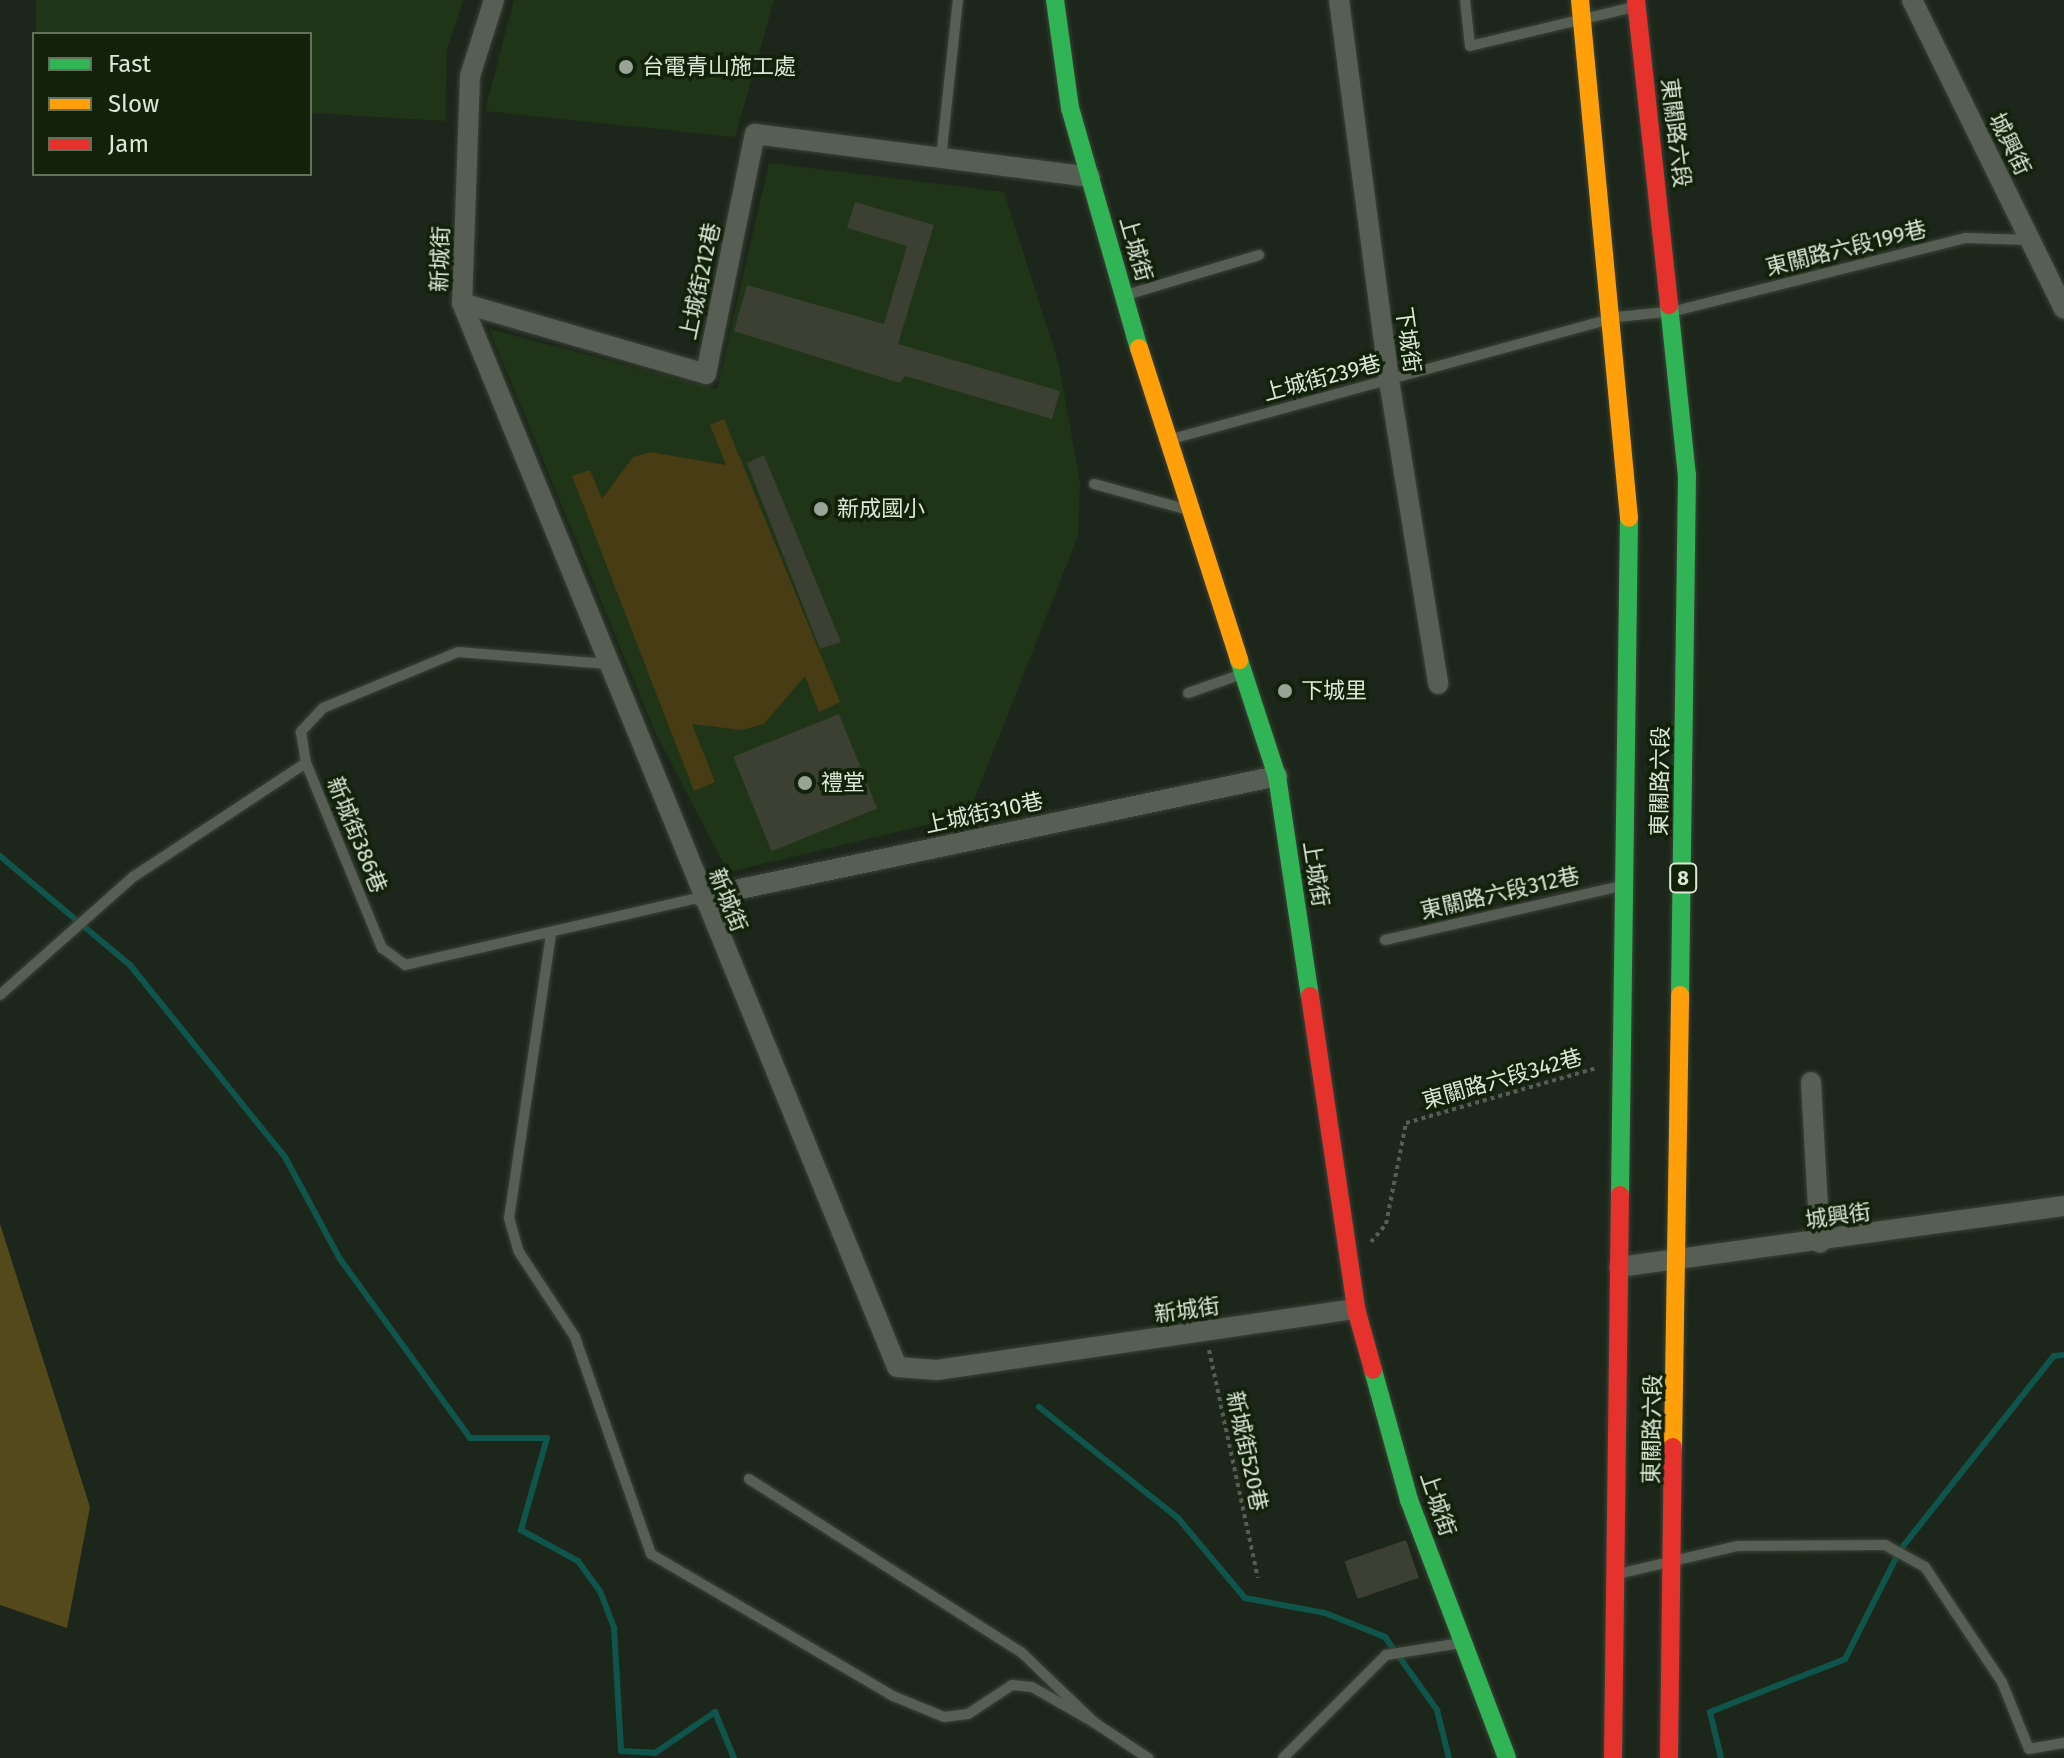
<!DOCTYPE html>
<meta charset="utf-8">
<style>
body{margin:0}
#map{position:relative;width:2064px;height:1758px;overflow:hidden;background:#1d261a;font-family:"Fira Sans","Noto Sans TC",sans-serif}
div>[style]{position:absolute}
.built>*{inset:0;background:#203418}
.green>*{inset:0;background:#473c14}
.forest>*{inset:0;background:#54491b}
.stream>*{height:6px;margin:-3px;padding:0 3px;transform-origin:3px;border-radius:3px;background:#0f554b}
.building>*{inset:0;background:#3b4032;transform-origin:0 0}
.path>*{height:4px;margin-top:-2px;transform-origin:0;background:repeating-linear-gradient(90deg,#575d54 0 4px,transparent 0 8px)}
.roads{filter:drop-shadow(0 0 2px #3a4238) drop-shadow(0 0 2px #3a4238)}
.lane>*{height:10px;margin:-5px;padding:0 5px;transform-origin:5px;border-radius:5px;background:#575e54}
.street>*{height:20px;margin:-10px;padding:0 10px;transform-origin:10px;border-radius:10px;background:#575e54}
.fast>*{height:18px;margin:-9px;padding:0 9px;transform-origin:9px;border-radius:9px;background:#30b455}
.slow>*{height:18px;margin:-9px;padding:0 9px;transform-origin:9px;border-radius:9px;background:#ff9f0a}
.jam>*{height:18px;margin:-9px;padding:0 9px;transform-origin:9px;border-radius:9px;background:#e5322d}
.dots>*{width:22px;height:22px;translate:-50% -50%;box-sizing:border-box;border:4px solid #12220a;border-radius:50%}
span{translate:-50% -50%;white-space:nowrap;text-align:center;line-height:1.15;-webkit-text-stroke:7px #12220a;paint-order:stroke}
.shield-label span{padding:2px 6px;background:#12220a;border:2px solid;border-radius:6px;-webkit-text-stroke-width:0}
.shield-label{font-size:20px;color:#dce7d8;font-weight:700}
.poi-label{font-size:22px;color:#dce7d8}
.left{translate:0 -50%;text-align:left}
.street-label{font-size:22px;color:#dce7d8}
.legend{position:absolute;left:32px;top:32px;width:280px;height:144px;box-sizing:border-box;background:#12220a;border:2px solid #63715c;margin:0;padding:10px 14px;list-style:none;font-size:24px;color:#dce7d8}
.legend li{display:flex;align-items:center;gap:16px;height:40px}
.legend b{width:40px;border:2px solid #63715c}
</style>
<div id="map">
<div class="built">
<i style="clip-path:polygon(36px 0,463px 0,447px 49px,445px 121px,310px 113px,310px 34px,36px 34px)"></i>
<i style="clip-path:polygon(514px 0,774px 0,735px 137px,485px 111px)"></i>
<i style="clip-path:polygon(769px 163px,1004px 192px,1059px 365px,1080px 483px,1078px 536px,968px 815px,728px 872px,656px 734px,489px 329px,717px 389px)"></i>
</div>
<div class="green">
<i style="clip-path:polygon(724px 419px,840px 702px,819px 712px,805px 676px,764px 724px,742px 730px,692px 724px,715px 782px,694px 791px,572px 476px,590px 470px,602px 499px,633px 457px,650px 452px,726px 465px,710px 425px)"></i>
</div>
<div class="forest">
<i style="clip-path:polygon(0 1224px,90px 1507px,67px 1628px,0 1605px)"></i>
</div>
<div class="stream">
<i style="left:0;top:856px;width:170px;rotate:40deg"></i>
<i style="left:130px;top:965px;width:247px;rotate:51.1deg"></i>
<i style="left:285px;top:1157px;width:116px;rotate:61.7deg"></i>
<i style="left:340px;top:1259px;width:221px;rotate:54deg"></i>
<i style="left:470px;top:1438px;width:77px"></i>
<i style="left:547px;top:1438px;width:96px;rotate:105.8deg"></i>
<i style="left:521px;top:1530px;width:65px;rotate:28.5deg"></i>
<i style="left:578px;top:1561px;width:37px;rotate:54deg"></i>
<i style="left:600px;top:1591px;width:40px;rotate:69deg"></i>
<i style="left:614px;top:1628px;width:123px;rotate:86.7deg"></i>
<i style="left:621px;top:1751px;width:34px;rotate:3deg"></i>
<i style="left:655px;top:1753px;width:73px;rotate:-34.3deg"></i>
<i style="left:715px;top:1712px;width:50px;rotate:67.6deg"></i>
<i style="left:1039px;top:1407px;width:178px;rotate:38.6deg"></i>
<i style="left:1178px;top:1518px;width:104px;rotate:50.1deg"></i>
<i style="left:1245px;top:1598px;width:81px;rotate:10.6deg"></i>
<i style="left:1325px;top:1613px;width:65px;rotate:21.8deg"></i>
<i style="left:1385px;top:1637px;width:90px;rotate:54.5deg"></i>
<i style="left:1437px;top:1710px;width:49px;rotate:76deg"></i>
<i style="left:1721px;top:1758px;width:47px;rotate:-103.4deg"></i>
<i style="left:1710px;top:1712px;width:145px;rotate:-21.4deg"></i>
<i style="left:1845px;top:1659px;width:122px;rotate:-63.2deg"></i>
<i style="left:1900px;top:1550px;width:248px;rotate:-51.6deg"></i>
<i style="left:2054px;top:1356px;width:10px;rotate:-6deg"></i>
</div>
<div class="building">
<i style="clip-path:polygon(855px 202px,934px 225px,898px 344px,1060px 391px,1052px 419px,905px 376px,900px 383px,734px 331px,747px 285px,884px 324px,907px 246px,847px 228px)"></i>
<i style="clip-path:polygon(764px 455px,841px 642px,820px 649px,747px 463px)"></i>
<i style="left:839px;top:714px;width:102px;height:114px;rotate:68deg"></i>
<i style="left:1406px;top:1540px;width:40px;height:65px;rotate:71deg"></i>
</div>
<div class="path">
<i style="left:1371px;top:1242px;width:23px;rotate:-50deg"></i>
<i style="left:1386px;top:1224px;width:103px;rotate:-78.8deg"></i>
<i style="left:1406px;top:1123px;width:198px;rotate:-16.1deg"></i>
<i style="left:1209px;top:1350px;width:233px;rotate:77.9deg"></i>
</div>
<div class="roads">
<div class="lane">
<i style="left:1465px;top:0;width:46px;rotate:83.8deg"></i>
<i style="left:1470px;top:46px;width:169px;rotate:-13.4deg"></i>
<i style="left:941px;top:158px;width:159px;rotate:-83.9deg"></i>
<i style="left:1126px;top:295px;width:139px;rotate:-16.7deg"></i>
<i style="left:1168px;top:440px;width:466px;rotate:-15.3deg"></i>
<i style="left:1617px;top:317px;width:58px;rotate:-5.9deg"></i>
<i style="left:1675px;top:311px;width:300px;rotate:-14.1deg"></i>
<i style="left:1966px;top:238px;width:64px;rotate:1.8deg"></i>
<i style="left:1094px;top:484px;width:94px;rotate:15.4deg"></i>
<i style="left:607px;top:664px;width:149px;rotate:-175.4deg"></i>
<i style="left:458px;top:652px;width:146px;rotate:157.5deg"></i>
<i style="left:323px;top:708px;width:33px;rotate:133deg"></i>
<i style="left:301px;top:732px;width:31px;rotate:81deg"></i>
<i style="left:306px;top:763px;width:200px;rotate:67.7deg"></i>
<i style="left:382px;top:948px;width:29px;rotate:36deg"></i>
<i style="left:405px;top:965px;width:305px;rotate:-12.9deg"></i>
<i style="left:1188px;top:693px;width:57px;rotate:-19.4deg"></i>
<i style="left:551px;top:934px;width:287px;rotate:98.4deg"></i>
<i style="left:509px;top:1218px;width:35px;rotate:74deg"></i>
<i style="left:519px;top:1252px;width:102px;rotate:56.6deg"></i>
<i style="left:575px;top:1337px;width:230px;rotate:70.7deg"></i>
<i style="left:651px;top:1554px;width:281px;rotate:30.4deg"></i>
<i style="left:893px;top:1696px;width:55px;rotate:22.4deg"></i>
<i style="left:944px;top:1717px;width:24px;rotate:-7deg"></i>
<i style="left:968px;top:1714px;width:53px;rotate:-33.4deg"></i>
<i style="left:1012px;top:1685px;width:20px;rotate:6deg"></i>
<i style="left:1032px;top:1687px;width:73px;rotate:29.7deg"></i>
<i style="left:1385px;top:940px;width:242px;rotate:-12.9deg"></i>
<i style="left:0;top:995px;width:178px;rotate:-41.6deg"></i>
<i style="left:133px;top:877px;width:207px;rotate:-33.4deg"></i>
<i style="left:749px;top:1479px;width:322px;rotate:32.5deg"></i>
<i style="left:1021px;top:1652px;width:103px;rotate:43.8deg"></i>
<i style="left:1095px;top:1723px;width:64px;rotate:33.4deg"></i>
<i style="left:1618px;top:1574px;width:122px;rotate:-13.2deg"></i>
<i style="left:1737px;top:1546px;width:148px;rotate:-0.4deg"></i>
<i style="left:1885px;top:1545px;width:46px;rotate:28.8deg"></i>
<i style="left:1925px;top:1567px;width:138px;rotate:56.2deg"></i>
<i style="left:2002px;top:1682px;width:72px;rotate:68.1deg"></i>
<i style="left:2029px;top:1749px;width:36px;rotate:-10deg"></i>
<i style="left:1283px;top:1758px;width:146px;rotate:-45deg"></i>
<i style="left:1386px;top:1655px;width:76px;rotate:-9.1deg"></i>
</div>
<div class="street">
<i style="left:494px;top:0;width:80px;rotate:107.5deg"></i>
<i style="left:470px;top:76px;width:227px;rotate:92deg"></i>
<i style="left:462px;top:303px;width:1149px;rotate:67.76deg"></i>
<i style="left:897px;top:1367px;width:40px;rotate:4.3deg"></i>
<i style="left:937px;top:1370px;width:423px;rotate:-8.3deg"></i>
<i style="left:1339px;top:0;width:383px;rotate:82.5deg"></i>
<i style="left:1389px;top:380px;width:308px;rotate:80.8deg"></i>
<i style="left:1912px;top:0;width:344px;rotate:63.8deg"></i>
<i style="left:462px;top:303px;width:254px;rotate:16.2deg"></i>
<i style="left:706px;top:374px;width:245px;rotate:-78.5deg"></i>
<i style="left:755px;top:134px;width:338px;rotate:7.3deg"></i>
<i style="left:702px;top:897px;width:588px;rotate:-11.88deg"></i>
<i style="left:1811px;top:1082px;width:161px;rotate:86.8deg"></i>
<i style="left:1619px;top:1267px;width:449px;rotate:-7.8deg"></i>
</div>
<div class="fast">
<i style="left:1055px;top:0;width:109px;rotate:82.1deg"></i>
<i style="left:1070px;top:108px;width:250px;rotate:74deg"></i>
<i style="left:1669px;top:305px;width:171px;rotate:84deg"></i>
<i style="left:1687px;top:475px;width:520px;rotate:90.77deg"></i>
<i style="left:1239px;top:660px;width:122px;rotate:71.9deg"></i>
<i style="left:1277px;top:776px;width:222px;rotate:81.5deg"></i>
<i style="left:1620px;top:1195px;width:677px;rotate:-89.24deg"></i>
<i style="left:1373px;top:1370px;width:135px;rotate:74.5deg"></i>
<i style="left:1409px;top:1500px;width:276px;rotate:69.2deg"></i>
</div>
<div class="slow">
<i style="left:1580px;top:0;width:520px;rotate:84.6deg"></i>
<i style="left:1139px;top:348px;width:328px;rotate:72.2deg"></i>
<i style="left:1673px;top:1447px;width:452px;rotate:-89.1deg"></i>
</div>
<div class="jam">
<i style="left:1636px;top:0;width:307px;rotate:83.8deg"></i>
<i style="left:1310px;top:996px;width:316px;rotate:81.6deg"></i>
<i style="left:1356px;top:1309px;width:63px;rotate:74.4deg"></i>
<i style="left:1613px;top:1758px;width:563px;rotate:-89.29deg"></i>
<i style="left:1669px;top:1758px;width:311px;rotate:-89.3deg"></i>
</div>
</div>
<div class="dots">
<i style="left:626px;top:67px;background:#99a396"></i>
<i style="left:821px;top:509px;background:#99a396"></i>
<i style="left:1285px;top:691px;background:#99a396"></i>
<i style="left:805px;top:783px;background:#99a396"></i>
</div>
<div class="shield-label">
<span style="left:1683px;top:878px">8</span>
</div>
<div class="poi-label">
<span class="left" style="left:642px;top:67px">台電青山施工處</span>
<span class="left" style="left:837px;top:509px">新成國小</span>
<span class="left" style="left:1301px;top:691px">下城里</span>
<span class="left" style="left:821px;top:783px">禮堂</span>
</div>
<div class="street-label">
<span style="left:1676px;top:133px;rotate:83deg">東關路六段</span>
<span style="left:2010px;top:144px;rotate:64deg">城興街</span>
<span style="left:1846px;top:248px;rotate:-14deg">東關路六段199巷</span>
<span style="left:1136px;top:249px;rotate:74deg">上城街</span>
<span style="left:440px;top:259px;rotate:-88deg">新城街</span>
<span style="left:700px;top:281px;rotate:-78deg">上城街212巷</span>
<span style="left:1408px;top:340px;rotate:82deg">下城街</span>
<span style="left:1322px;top:378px;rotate:-15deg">上城街239巷</span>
<span style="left:1660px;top:781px;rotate:-89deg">東關路六段</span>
<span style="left:984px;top:813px;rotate:-12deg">上城街310巷</span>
<span style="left:357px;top:835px;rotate:68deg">新城街386巷</span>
<span style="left:1316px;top:874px;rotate:81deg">上城街</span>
<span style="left:1500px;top:893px;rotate:-13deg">東關路六段312巷</span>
<span style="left:728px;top:900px;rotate:68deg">新城街</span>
<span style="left:1502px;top:1079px;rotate:-16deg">東關路六段342巷</span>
<span style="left:1838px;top:1216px;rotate:-8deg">城興街</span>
<span style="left:1187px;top:1310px;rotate:-8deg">新城街</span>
<span style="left:1652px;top:1429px;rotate:-89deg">東關路六段</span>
<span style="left:1247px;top:1451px;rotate:78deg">新城街520巷</span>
<span style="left:1438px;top:1504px;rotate:71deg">上城街</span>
</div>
<ul class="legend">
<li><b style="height:10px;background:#30b455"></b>Fast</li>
<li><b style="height:10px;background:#ff9f0a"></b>Slow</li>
<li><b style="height:10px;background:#e5322d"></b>Jam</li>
</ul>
</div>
